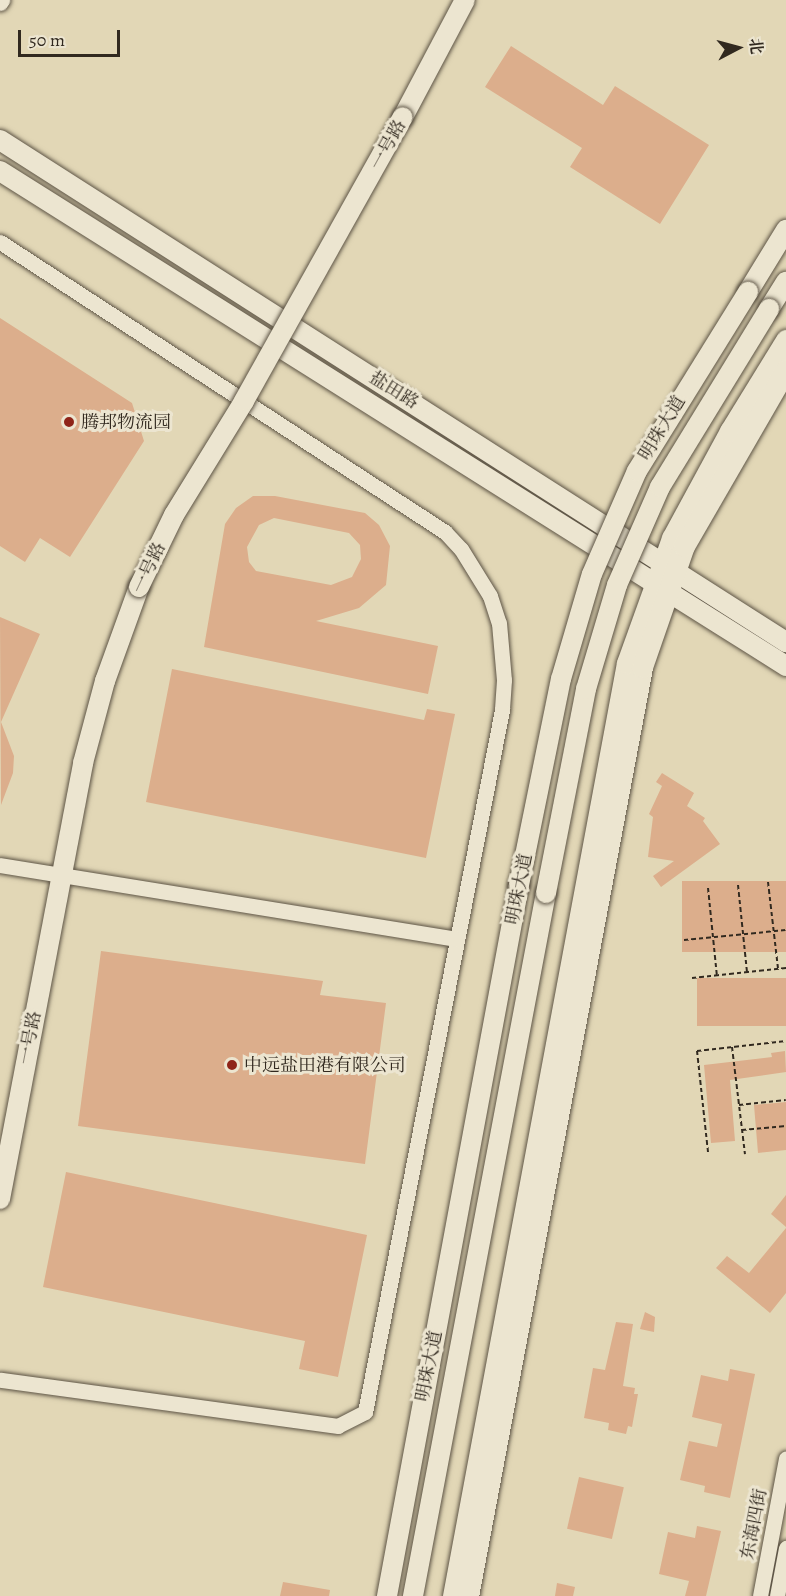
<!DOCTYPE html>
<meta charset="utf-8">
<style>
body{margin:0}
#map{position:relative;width:786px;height:1596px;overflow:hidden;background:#e2d7b6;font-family:Alegreya,"Noto Serif SC",serif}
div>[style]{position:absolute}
.building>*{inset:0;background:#dcae8c;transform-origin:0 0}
.path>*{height:2px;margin-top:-1px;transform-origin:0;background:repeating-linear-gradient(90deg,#31291f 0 4.5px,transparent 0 7.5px)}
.roads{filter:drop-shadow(0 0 2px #5d5445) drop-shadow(0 0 2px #5d5445)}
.minor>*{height:15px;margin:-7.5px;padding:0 7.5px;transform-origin:7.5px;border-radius:7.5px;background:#ece5d0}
.tertiary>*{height:20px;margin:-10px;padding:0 10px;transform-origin:10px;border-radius:10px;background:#ece5d0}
.secondary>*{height:21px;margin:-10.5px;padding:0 10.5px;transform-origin:10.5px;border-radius:10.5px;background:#ece5d0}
.bridges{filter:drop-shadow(0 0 2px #5d5445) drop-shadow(0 0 2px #5d5445)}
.tertiary-bridge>*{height:20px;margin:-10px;padding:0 10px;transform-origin:10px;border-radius:10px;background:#ece5d0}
.dots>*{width:16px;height:16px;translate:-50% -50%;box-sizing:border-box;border:3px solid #ece5d0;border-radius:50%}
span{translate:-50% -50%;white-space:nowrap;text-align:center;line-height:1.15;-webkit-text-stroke:6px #ece5d0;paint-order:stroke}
.street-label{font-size:18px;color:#31291f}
.poi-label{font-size:18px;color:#31291f}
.left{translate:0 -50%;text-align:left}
.north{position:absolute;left:708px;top:18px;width:60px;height:60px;-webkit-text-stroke:4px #ece5d0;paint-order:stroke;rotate:84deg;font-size:16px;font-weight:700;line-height:24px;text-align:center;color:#31291f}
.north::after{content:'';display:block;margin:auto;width:21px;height:27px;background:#31291f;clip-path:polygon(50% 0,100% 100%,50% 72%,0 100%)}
.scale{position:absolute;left:18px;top:30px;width:102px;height:27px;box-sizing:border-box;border:3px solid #31291f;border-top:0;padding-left:8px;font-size:18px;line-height:21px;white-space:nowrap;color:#31291f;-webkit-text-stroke:4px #ece5d0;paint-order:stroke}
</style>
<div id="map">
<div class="building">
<i style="clip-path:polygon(511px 46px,603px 105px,615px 86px,709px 145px,660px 224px,570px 167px,582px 148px,485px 87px)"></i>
<i style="clip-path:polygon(0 318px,132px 403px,144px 441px,70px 557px,40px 538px,25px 562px,0 546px)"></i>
<i style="clip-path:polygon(evenodd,253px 496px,275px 496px,365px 513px,379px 525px,390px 546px,386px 585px,359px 608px,316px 621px,438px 646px,428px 694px,204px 647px,225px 524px,236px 508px,253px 496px,274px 518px,349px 533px,360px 545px,361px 559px,352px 577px,331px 585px,256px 571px,249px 562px,247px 547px,259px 525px,274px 518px)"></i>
<i style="clip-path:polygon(0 617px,40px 634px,1px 722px,14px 756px,13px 773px,1px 805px)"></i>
<i style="clip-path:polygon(172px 669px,424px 720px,427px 709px,455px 714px,426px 858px,146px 802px)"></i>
<i style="clip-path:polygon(662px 773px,694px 793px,687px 806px,705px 818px,703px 821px,720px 844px,661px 887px,653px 876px,674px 861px,648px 857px,653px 817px,649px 814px,662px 786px,656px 782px)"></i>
<i style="left:786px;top:881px;width:71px;height:104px;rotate:90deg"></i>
<i style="clip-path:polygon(101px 951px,323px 981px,320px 995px,386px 1003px,365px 1164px,78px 1126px)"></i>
<i style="left:786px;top:978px;width:48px;height:89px;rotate:90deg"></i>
<i style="clip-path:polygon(785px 1051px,786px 1072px,730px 1080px,735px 1141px,711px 1143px,704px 1065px,772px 1057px,771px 1053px)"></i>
<i style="clip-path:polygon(786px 1102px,786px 1150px,758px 1153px,754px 1105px)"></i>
<i style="clip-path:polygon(66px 1172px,367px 1235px,338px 1377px,299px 1369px,305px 1341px,43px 1287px)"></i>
<i style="clip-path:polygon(786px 1195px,786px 1227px,771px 1214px)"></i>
<i style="clip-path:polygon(786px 1228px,786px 1293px,770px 1313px,716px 1268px,727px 1256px,749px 1273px)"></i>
<i style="clip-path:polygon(645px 1312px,655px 1317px,654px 1332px,640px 1329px)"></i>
<i style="clip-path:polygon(616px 1322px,633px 1324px,623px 1386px,635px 1388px,634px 1394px,638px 1394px,632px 1427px,628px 1426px,626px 1434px,608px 1430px,609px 1423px,584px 1418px,593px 1368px,605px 1370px)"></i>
<i style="clip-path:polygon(730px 1369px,755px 1374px,730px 1498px,704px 1492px,705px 1486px,680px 1480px,689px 1441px,717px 1447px,722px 1424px,692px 1417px,701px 1375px,728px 1381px)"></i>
<i style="left:579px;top:1477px;width:46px;height:53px;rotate:13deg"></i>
<i style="clip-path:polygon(697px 1526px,721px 1531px,706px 1596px,685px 1596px,689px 1581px,659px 1574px,668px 1532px,695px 1538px)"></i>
<i style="clip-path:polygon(283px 1582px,330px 1590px,329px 1596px,280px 1596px)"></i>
<i style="clip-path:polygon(557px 1583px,575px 1587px,573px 1596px,555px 1596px)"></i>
</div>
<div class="path">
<i style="left:768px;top:882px;width:88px;rotate:83.4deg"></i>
<i style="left:738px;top:885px;width:87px;rotate:84.1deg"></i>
<i style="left:708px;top:888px;width:88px;rotate:84.2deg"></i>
<i style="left:684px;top:940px;width:102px;rotate:-5.6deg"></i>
<i style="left:692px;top:978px;width:95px;rotate:-6.1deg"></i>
<i style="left:732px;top:1047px;width:108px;rotate:83.1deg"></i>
<i style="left:739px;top:1105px;width:47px;rotate:-6.1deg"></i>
<i style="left:742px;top:1130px;width:44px;rotate:-5.2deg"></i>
<i style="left:708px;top:1152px;width:102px;rotate:-96.2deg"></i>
<i style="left:697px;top:1051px;width:90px;rotate:-6.4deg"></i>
</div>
<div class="roads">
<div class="minor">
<i style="left:0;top:3px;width:4px;rotate:-56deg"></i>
<i style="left:0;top:242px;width:531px;rotate:33.09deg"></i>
<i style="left:445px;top:532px;width:23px;rotate:47deg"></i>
<i style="left:461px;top:549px;width:55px;rotate:58.3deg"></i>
<i style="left:490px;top:596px;width:28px;rotate:72deg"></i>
<i style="left:499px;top:623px;width:57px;rotate:85deg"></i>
<i style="left:504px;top:680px;width:30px;rotate:94deg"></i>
<i style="left:502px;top:710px;width:715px;rotate:101.04deg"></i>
<i style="left:365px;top:1412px;width:30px;rotate:153deg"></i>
<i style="left:338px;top:1426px;width:341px;rotate:-172.2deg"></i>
<i style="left:0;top:865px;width:463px;rotate:9.2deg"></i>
<i style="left:760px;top:1596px;width:140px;rotate:-79.3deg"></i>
<i style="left:777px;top:1596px;width:49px;rotate:-79.4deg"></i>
</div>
<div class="tertiary">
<i style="left:403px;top:117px;width:132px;rotate:-62.1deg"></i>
<i style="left:0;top:140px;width:933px;rotate:32.57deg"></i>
<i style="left:0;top:171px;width:929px;rotate:32.2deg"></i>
<i style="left:748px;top:292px;width:73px;rotate:-58.5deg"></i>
<i style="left:769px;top:309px;width:32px;rotate:-58deg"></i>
<i style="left:0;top:1199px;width:444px;rotate:-79.2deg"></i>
<i style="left:83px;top:763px;width:85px;rotate:-75deg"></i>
<i style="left:105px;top:681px;width:100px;rotate:-70.1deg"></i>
<i style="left:387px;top:1596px;width:723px;rotate:-79.48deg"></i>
<i style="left:413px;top:1596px;width:715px;rotate:-79.29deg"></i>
</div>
<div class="secondary">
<i style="left:453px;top:1596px;width:949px;rotate:-79.44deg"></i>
<i style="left:627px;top:663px;width:133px;rotate:-70.2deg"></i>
<i style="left:672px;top:538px;width:122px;rotate:-61.5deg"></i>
<i style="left:730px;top:431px;width:107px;rotate:-58.4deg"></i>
<i style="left:468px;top:1596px;width:945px;rotate:-79.39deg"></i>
<i style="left:642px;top:667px;width:128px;rotate:-70.9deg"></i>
<i style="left:684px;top:546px;width:204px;rotate:-60deg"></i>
</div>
</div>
<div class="bridges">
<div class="tertiary-bridge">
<i style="left:139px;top:587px;width:80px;rotate:-64.1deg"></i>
<i style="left:174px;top:515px;width:134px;rotate:-58.4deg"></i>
<i style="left:244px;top:401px;width:325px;rotate:-60.8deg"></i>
<i style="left:519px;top:885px;width:210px;rotate:-78.5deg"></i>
<i style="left:561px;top:679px;width:109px;rotate:-73.6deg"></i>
<i style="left:592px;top:574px;width:112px;rotate:-66.4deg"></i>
<i style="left:637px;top:471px;width:211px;rotate:-58.2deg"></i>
<i style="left:546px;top:893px;width:208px;rotate:-78.9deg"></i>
<i style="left:586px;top:689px;width:109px;rotate:-73.4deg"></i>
<i style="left:617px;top:585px;width:107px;rotate:-66.3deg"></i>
<i style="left:660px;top:487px;width:209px;rotate:-58.5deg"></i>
</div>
</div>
<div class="dots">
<i style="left:69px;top:422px;background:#8f2418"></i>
<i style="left:232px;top:1065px;background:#8f2418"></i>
</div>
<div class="street-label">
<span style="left:388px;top:145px;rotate:-61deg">一号路</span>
<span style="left:394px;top:390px;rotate:32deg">盐田路</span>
<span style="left:662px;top:428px;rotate:-59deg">明珠大道</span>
<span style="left:149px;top:568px;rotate:-65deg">一号路</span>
<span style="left:519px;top:889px;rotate:-79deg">明珠大道</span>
<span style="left:30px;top:1038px;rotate:-79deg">一号路</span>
<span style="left:429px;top:1366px;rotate:-79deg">明珠大道</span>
<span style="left:754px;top:1524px;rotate:-79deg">东海四街</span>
</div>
<div class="poi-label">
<span class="left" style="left:81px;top:422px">腾邦物流园</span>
<span class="left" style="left:244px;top:1065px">中远盐田港有限公司</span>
</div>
<div class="north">北</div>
<div class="scale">50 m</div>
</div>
